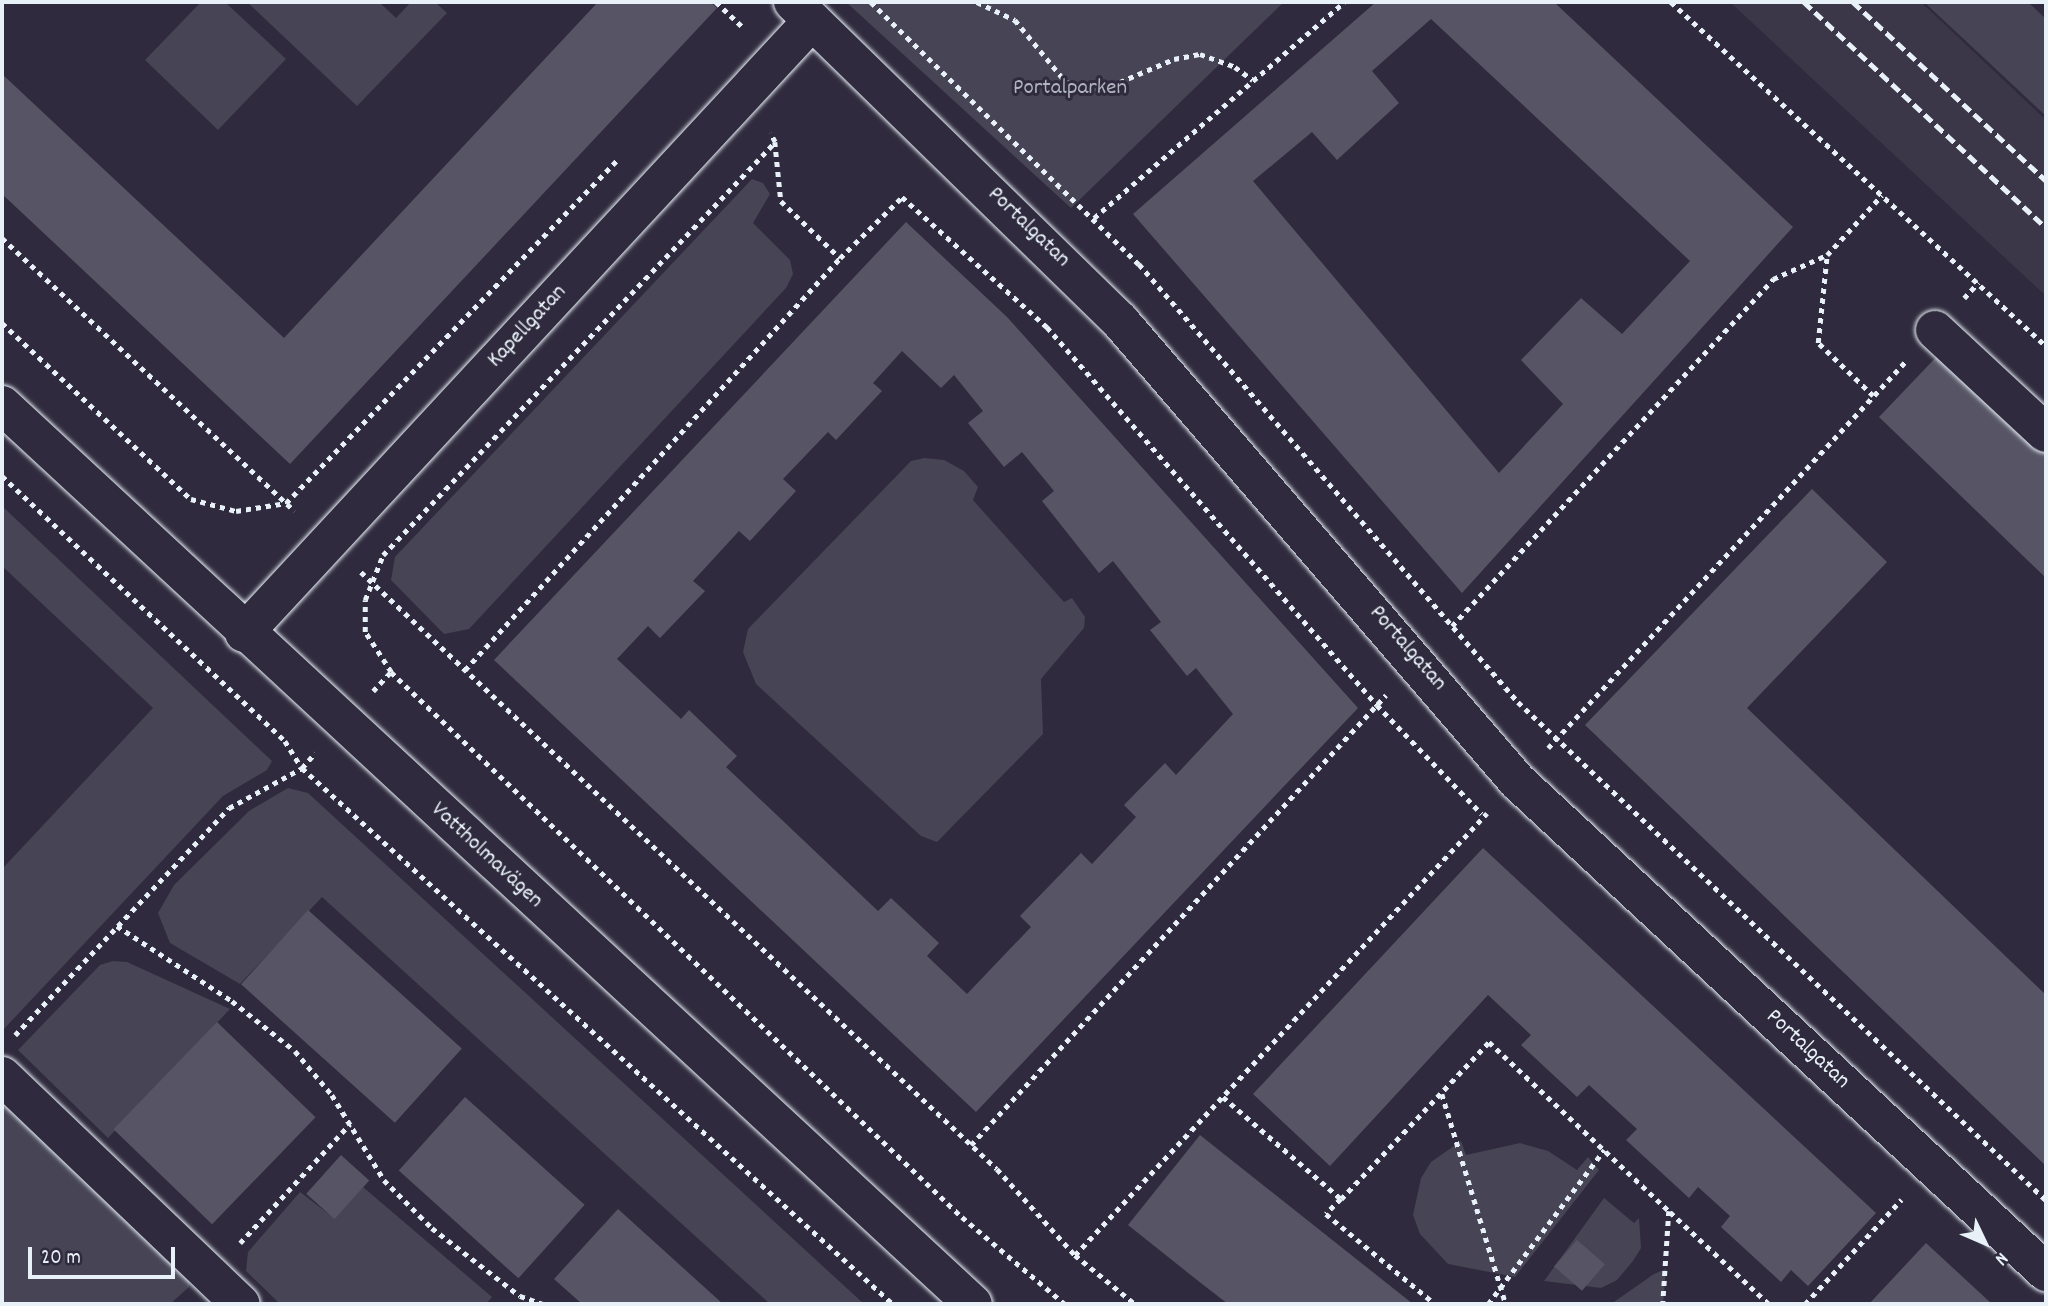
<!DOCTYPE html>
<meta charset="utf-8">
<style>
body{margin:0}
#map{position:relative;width:2048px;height:1306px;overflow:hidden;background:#2f2a3d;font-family:Dekko,sans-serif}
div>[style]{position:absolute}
.built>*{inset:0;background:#3b3749}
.green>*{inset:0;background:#464455}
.building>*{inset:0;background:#575565;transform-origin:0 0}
.path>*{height:4.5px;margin-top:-2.25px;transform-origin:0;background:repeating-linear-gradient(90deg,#e8f1f8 0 5px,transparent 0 10px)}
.roads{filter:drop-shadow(0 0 2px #e8f1f8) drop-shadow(0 0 2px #e8f1f8)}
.minor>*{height:38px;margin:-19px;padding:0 19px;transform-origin:19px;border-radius:19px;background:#2f2a3d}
.rail>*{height:5px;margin-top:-2.5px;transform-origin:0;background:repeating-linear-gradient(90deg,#e8f1f8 0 10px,transparent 0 15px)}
span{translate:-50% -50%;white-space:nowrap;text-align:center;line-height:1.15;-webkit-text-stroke:6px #2f2a3d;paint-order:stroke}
.park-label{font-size:23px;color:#afb4bf}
.street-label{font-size:23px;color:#e8f1f8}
.frame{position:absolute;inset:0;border:4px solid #e8f1f8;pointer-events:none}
.north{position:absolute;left:1950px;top:1208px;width:70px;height:70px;-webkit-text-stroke:5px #2f2a3d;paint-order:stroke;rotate:134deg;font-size:19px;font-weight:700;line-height:28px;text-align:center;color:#e8f1f8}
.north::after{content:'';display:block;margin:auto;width:24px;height:32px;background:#e8f1f8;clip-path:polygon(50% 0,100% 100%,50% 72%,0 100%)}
.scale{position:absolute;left:28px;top:1247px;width:147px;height:32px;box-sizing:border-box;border:4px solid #e8f1f8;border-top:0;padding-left:9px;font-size:21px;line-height:24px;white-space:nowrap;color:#e8f1f8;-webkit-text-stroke:5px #2f2a3d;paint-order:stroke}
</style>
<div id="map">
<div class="built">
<i style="clip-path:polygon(1730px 2px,1921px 2px,2046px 120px,2046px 296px)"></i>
</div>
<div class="green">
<i style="clip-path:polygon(201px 2px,225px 2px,286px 59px,218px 130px,145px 60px)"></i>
<i style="clip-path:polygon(247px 2px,379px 2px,396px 18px,411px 2px,435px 2px,447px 13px,357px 106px)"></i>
<i style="clip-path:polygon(846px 2px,1284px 2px,1071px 208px)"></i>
<i style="clip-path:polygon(1924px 2px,2028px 2px,2046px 19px,2046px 116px)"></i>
<i style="clip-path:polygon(752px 179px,763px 183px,770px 194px,753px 223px,790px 260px,793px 274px,786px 288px,469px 629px,444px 634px,391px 580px,395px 557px)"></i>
<i style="clip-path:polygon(924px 458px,944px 460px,964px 471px,978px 487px,973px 500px,1064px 602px,1072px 598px,1085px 617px,1084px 628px,1041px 679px,1043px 734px,937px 842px,921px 836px,756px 684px,743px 652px,748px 629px,911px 461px)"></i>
<i style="clip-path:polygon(2px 506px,272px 761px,267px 770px,223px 796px,2px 1031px,2px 869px,153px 708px,2px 566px)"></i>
<i style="clip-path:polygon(288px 788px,308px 793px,864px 1304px,770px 1304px,322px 897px,240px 984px,170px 943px,158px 913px,174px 885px,249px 811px)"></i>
<i style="clip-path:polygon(113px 961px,127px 962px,230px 1009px,108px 1138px,18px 1050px,100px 965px)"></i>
<i style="clip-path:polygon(2px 1100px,190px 1277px,189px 1287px,170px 1304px,2px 1304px)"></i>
<i style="clip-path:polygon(1461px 1141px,1466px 1155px,1520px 1143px,1548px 1151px,1577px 1170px,1588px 1157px,1599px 1170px,1515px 1277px,1448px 1264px,1420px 1234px,1413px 1215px,1421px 1178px,1431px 1162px)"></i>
<i style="clip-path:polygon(363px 1187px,492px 1297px,486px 1304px,280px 1304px,246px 1271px,248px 1252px,300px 1192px,334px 1218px)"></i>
<i style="clip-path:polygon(1604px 1198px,1634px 1223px,1639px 1218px,1641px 1248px,1633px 1261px,1617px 1280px,1601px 1288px,1544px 1281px)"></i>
<i style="clip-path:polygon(1666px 1269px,1663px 1304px,1611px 1304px,1654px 1274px)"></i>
</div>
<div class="building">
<i style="clip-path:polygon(598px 2px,710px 2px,717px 8px,290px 464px,2px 194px,2px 74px,284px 338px)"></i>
<i style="clip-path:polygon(evenodd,1376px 2px,1554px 2px,1793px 227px,1462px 593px,1133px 214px,1376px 2px,1431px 19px,1690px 261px,1622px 334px,1581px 298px,1521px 360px,1563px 404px,1499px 473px,1253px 181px,1312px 132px,1337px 160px,1399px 103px,1372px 71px,1431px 19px)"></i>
<i style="clip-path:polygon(evenodd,906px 222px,1007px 317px,1358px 708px,976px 1112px,494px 660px,906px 222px,902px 351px,941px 388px,954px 375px,983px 411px,968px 423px,1004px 467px,1022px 452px,1054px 491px,1042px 501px,1099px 573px,1113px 561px,1161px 622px,1150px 630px,1187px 676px,1196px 668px,1233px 714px,1176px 775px,1165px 763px,1124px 805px,1136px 817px,1092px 864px,1081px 853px,1020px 916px,1031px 927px,967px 994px,927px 956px,939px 943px,891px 898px,878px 911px,726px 767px,737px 756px,689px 710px,681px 719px,617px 659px,648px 626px,660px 638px,705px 591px,693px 581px,739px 531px,750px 541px,796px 491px,783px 479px,828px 432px,836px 440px,882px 391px,873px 383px,902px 351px)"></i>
<i style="clip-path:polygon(1943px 350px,2046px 449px,2046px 578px,1879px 417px)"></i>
<i style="clip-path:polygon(1812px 489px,1887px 562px,1747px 708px,2046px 995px,2046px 1166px,1585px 725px)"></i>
<i style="clip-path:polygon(1483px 848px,1876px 1213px,1808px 1286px,1791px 1270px,1781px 1282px,1721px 1227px,1730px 1216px,1698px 1187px,1689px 1198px,1626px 1140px,1637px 1129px,1589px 1085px,1577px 1097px,1521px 1045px,1531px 1035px,1488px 995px,1330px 1166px,1253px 1094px)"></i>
<i style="left:308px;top:910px;width:207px;height:100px;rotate:42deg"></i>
<i style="left:217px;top:1022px;width:137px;height:149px;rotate:44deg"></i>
<i style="left:465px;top:1097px;width:161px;height:99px;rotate:42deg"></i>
<i style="clip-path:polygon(1200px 1135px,1413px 1304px,1228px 1304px,1197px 1280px,1128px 1225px)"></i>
<i style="left:341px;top:1155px;width:38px;height:52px;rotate:42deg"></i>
<i style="clip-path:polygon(618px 1209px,723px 1304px,582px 1304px,554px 1279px)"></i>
<i style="left:1577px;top:1240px;width:37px;height:35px;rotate:41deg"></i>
<i style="clip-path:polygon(1926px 1243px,1992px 1304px,1869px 1304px)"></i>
</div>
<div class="path">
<i style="left:716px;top:2px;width:38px;rotate:43deg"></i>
<i style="left:871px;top:2px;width:375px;rotate:44.4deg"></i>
<i style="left:1139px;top:264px;width:579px;rotate:49.13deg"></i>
<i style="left:1518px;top:702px;width:726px;rotate:43.33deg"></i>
<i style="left:977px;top:2px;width:42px;rotate:25.3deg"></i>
<i style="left:1015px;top:20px;width:80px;rotate:50.6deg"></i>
<i style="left:1066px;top:82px;width:36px;rotate:13deg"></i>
<i style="left:1101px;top:90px;width:79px;rotate:-23deg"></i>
<i style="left:1174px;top:59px;width:26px;rotate:-11deg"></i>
<i style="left:1200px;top:54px;width:37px;rotate:20deg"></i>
<i style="left:1235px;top:67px;width:22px;rotate:36deg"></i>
<i style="left:1671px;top:2px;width:509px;rotate:42.53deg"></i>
<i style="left:775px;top:142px;width:59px;rotate:84.2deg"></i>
<i style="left:781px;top:201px;width:82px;rotate:44deg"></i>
<i style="left:840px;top:258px;width:87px;rotate:-44.5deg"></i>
<i style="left:902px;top:197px;width:195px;rotate:41.9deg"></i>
<i style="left:1047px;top:327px;width:502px;rotate:48.88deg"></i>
<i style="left:1377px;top:705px;width:151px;rotate:46.1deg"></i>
<i style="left:1094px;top:218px;width:330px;rotate:-40.8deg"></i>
<i style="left:2px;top:238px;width:400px;rotate:43deg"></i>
<i style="left:1964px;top:298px;width:21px;rotate:-47deg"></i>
<i style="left:2px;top:323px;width:258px;rotate:43deg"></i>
<i style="left:191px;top:499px;width:47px;rotate:14.9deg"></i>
<i style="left:236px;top:511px;width:51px;rotate:-9.1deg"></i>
<i style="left:286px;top:503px;width:477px;rotate:-46deg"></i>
<i style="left:1873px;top:396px;width:76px;rotate:-136.1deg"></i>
<i style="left:1818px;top:343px;width:88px;rotate:-84.2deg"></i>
<i style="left:1827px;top:255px;width:81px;rotate:-47.5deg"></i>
<i style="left:2px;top:476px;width:388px;rotate:43.1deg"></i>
<i style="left:285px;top:741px;width:32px;rotate:58deg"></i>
<i style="left:302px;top:768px;width:798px;rotate:42.21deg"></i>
<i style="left:361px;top:572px;width:872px;rotate:43.19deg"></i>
<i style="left:997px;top:1169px;width:116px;rotate:47.8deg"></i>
<i style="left:1075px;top:1255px;width:77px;rotate:39.2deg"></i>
<i style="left:1452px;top:626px;width:473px;rotate:-47.2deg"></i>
<i style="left:1773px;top:279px;width:59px;rotate:-24deg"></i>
<i style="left:465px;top:670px;width:557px;rotate:-47.69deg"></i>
<i style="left:391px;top:672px;width:789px;rotate:43.67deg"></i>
<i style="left:962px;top:1217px;width:135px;rotate:40.2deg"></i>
<i style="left:373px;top:691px;width:26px;rotate:-47deg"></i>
<i style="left:391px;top:672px;width:48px;rotate:-123deg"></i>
<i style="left:365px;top:632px;width:32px;rotate:-90deg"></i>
<i style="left:365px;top:600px;width:48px;rotate:-68.2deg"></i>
<i style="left:383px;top:555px;width:569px;rotate:-46.49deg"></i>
<i style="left:775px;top:142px;width:10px;rotate:-119deg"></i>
<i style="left:1548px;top:748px;width:527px;rotate:-47.23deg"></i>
<i style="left:117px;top:926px;width:137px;rotate:33.1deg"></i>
<i style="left:232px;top:1001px;width:80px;rotate:38.4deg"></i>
<i style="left:295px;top:1051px;width:57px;rotate:49.9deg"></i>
<i style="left:332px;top:1095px;width:100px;rotate:58.5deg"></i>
<i style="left:384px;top:1180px;width:68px;rotate:45deg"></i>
<i style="left:432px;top:1228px;width:111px;rotate:37.7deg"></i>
<i style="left:520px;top:1296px;width:24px;rotate:19deg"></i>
<i style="left:15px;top:1035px;width:312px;rotate:-46.7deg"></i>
<i style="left:229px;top:808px;width:83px;rotate:-28.7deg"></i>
<i style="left:302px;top:768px;width:20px;rotate:-49deg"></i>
<i style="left:1442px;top:1094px;width:220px;rotate:73.1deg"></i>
<i style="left:1223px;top:1097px;width:156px;rotate:40.8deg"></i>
<i style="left:1341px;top:1199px;width:216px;rotate:-46.7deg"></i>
<i style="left:1489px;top:1042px;width:247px;rotate:43.2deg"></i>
<i style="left:1669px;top:1211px;width:93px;rotate:93.7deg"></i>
<i style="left:971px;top:1145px;width:612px;rotate:-47.32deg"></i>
<i style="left:1341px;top:1199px;width:21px;rotate:135deg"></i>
<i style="left:1326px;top:1214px;width:141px;rotate:39.5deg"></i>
<i style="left:1670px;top:1212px;width:135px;rotate:42.9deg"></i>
<i style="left:240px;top:1243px;width:162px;rotate:-47.3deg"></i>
<i style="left:1075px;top:1255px;width:604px;rotate:-47.01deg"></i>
<i style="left:1488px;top:1304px;width:193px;rotate:-53deg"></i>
<i style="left:1805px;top:1304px;width:142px;rotate:-47.3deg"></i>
</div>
<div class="roads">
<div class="minor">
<i style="left:793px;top:2px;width:457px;rotate:44.3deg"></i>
<i style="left:1120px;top:321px;width:608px;rotate:49.2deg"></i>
<i style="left:1517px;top:781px;width:722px;rotate:42.87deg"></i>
<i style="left:1935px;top:330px;width:151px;rotate:42.9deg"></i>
<i style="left:2px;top:405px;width:1323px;rotate:42.8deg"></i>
<i style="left:244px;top:633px;width:835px;rotate:-47.14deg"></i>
<i style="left:2px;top:1076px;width:330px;rotate:43.7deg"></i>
</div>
</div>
<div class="rail">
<i style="left:1804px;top:2px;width:331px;rotate:43deg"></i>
<i style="left:1853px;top:2px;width:263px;rotate:42.8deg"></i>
</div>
<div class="park-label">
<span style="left:1070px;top:89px">Portalparken</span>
</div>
<div class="street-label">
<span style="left:1028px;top:228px;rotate:44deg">Portalgatan</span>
<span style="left:528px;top:327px;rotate:-47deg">Kapellgatan</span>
<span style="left:1407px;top:649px;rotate:49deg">Portalgatan</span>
<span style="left:486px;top:856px;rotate:43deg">Vattholmavägen</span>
<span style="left:1807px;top:1050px;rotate:43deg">Portalgatan</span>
</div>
<div class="frame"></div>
<div class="north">N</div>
<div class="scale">20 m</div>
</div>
